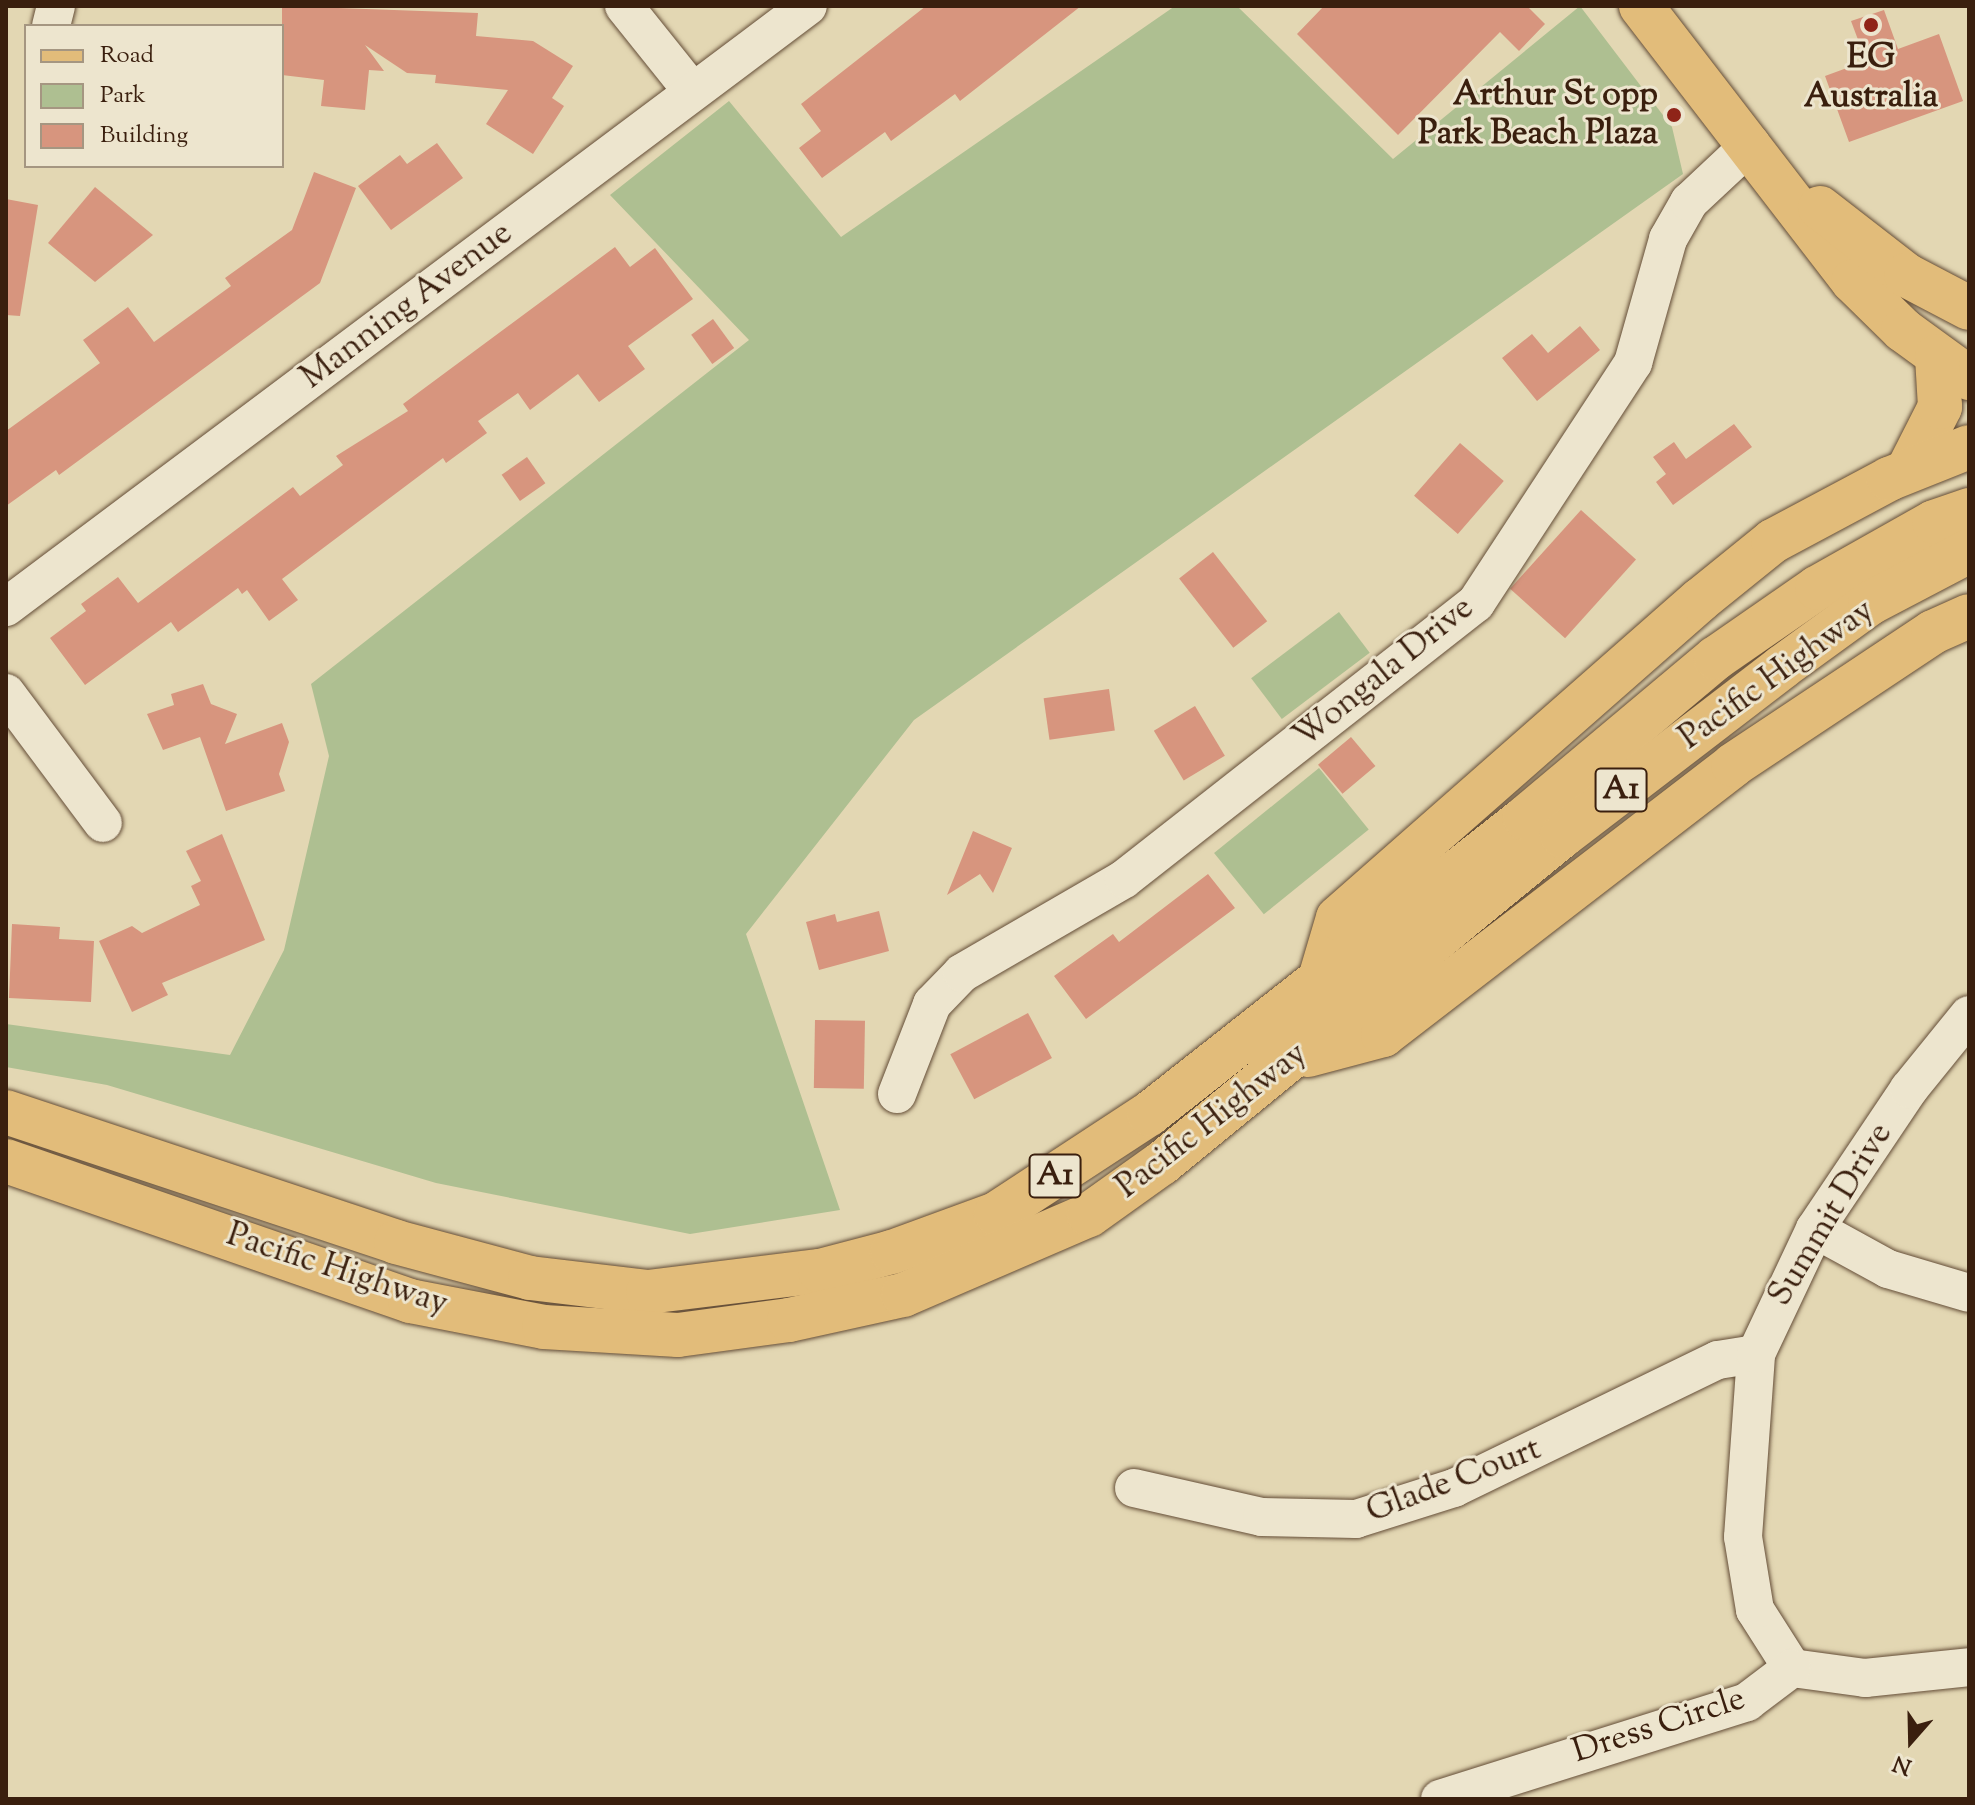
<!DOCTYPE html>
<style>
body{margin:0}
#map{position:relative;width:1975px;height:1805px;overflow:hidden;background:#e3d7b3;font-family:"Sorts Mill Goudy",serif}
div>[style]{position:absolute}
.green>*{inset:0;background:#aebf91;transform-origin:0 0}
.building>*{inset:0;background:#d7957e;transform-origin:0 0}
.roads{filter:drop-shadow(0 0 2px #644d37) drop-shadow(0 0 2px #644d37)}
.minor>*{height:38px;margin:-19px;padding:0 19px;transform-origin:19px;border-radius:19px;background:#ede5ce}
.major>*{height:44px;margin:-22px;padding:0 22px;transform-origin:22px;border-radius:22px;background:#e2bc7a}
.highway>*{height:44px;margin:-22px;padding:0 22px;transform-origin:22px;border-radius:22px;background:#e2bc7a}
.dots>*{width:22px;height:22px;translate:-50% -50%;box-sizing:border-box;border:4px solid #ede5ce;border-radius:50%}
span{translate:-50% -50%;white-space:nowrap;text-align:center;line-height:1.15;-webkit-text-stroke:6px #ede5ce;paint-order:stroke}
.shield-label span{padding:2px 6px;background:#ede5ce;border:2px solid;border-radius:6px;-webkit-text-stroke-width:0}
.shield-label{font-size:32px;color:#3a1f0e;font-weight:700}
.poi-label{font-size:34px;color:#3a1f0e;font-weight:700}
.right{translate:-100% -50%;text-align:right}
.street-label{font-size:34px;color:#3a1f0e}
.frame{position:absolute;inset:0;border:8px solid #3a1f0e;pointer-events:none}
.legend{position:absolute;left:24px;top:24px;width:260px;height:144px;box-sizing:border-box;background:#ede5ce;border:2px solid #a59681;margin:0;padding:10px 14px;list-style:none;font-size:24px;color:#3a1f0e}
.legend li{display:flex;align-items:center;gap:16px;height:40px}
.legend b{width:40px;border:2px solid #a59681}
.north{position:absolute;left:1871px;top:1701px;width:80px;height:80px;-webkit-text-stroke:6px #ede5ce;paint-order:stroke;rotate:200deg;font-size:22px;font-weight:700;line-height:32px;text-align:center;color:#3a1f0e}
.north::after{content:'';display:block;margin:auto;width:28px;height:36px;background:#3a1f0e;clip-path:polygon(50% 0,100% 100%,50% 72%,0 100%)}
</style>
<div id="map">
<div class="green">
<i style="clip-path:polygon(1175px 6px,1237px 6px,1393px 159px,1580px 6px,1672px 127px,1683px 174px,914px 720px,746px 934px,840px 1210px,690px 1234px,436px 1183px,107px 1085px,6px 1067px,6px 1024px,230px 1055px,284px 950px,329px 756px,311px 684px,749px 340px,610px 195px,729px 101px,841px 237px)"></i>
<i style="left:1339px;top:612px;width:51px;height:110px;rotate:53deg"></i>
<i style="left:1319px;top:768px;width:79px;height:135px;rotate:51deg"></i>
</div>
<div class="building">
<i style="clip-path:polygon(282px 6px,478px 13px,476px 36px,533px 41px,573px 66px,552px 98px,564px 106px,533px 154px,486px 124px,508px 90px,435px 83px,436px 75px,407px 73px,365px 45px,384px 71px,369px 70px,365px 110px,321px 106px,324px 80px,282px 75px)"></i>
<i style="clip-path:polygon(926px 6px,1081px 6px,960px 101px,955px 94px,891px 141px,885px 132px,822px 178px,799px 148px,821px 131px,801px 104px)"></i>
<i style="clip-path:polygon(1324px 6px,1527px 6px,1545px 24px,1519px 51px,1500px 32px,1398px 135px,1297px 34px)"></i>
<i style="clip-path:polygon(1884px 10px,1898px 49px,1939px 34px,1963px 101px,1849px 142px,1825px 76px,1866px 61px,1851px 21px)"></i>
<i style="clip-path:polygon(437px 143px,463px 178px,391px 230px,358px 186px,400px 155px,407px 164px)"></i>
<i style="clip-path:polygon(314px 172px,356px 188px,320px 283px,59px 475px,56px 470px,6px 506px,6px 431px,100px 363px,83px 340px,128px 307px,154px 342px,231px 286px,225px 278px,292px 230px)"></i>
<i style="clip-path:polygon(95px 187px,153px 235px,95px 282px,48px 243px)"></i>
<i style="clip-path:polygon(6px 199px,38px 205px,20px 316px,6px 315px)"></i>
<i style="clip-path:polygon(615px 247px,630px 267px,655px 248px,693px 299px,628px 346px,645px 369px,599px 402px,578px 374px,530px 410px,518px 393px,478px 421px,487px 433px,446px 463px,443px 458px,282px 579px,298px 600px,269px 621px,247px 590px,242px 594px,238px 588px,178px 632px,171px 622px,85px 685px,50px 638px,86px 611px,81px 604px,118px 577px,138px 603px,293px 487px,300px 496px,343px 465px,336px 456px,408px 411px,403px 404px)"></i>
<i style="left:713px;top:319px;width:36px;height:27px;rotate:54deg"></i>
<i style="clip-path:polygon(1580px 326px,1600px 350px,1537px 401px,1502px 358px,1532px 334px,1548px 353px)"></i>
<i style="clip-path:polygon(1734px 424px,1752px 447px,1673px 505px,1656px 482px,1666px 474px,1653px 457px,1674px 442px,1686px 459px)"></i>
<i style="left:1460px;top:443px;width:58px;height:70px;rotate:41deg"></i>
<i style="left:527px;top:457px;width:32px;height:31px;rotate:55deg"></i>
<i style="left:1581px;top:510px;width:74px;height:106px;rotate:42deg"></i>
<i style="left:1213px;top:552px;width:88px;height:43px;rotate:52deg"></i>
<i style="clip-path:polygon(203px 684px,211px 704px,237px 714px,225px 744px,282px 723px,289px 742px,279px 774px,285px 791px,226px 811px,200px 737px,163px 750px,147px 714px,174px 705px,171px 694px)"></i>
<i style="left:1109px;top:689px;width:42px;height:66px;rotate:82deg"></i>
<i style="left:1195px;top:706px;width:58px;height:48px;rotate:59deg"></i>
<i style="left:1351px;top:737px;width:38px;height:43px;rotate:50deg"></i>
<i style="clip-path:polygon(973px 831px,1012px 848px,993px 893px,980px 874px,947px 895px)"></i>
<i style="clip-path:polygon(222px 834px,265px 940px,162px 983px,168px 995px,132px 1012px,99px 941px,132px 926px,142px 933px,200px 905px,191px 886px,201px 881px,186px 851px)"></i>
<i style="clip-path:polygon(1208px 874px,1235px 908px,1086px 1019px,1054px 976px,1113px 934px,1119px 942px)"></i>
<i style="clip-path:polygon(879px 911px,889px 951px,819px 970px,806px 922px,835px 914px,837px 922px)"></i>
<i style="clip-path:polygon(12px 924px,60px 927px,59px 939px,94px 941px,91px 1002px,9px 998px)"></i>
<i style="left:1028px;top:1013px;width:51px;height:88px;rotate:62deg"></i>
<i style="left:815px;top:1020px;width:50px;height:68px;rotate:1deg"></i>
</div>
<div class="roads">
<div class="minor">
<i style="left:624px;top:6px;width:109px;rotate:51.3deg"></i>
<i style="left:51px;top:26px;width:21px;rotate:-76deg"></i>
<i style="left:6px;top:607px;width:1002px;rotate:-36.85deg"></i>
<i style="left:6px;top:693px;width:162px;rotate:53.3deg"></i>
<i style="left:897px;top:1094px;width:97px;rotate:-68.7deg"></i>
<i style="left:932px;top:1004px;width:43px;rotate:-45.9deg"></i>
<i style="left:962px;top:973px;width:187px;rotate:-30.1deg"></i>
<i style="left:1124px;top:879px;width:447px;rotate:-38.1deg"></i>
<i style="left:1476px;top:603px;width:287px;rotate:-56.8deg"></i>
<i style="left:1633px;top:363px;width:129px;rotate:-74.2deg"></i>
<i style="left:1668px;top:239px;width:43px;rotate:-60.4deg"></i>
<i style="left:1689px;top:202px;width:85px;rotate:-43.1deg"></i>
<i style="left:1815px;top:1229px;width:83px;rotate:28.7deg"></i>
<i style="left:1888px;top:1269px;width:84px;rotate:16.5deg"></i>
<i style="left:1134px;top:1488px;width:131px;rotate:12.8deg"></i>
<i style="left:1262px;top:1517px;width:94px;rotate:1.2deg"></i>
<i style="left:1356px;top:1519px;width:103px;rotate:-17.6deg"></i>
<i style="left:1454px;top:1488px;width:293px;rotate:-25.9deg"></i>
<i style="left:1718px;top:1360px;width:38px;rotate:-9deg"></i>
<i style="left:1792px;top:1668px;width:69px;rotate:-122.5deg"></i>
<i style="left:1755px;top:1610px;width:74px;rotate:-99.3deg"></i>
<i style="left:1743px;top:1537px;width:183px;rotate:-85.9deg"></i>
<i style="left:1756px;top:1354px;width:138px;rotate:-64.7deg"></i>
<i style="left:1815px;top:1229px;width:169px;rotate:-56.1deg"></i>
<i style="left:1909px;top:1089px;width:95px;rotate:-51deg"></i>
<i style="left:1792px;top:1668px;width:74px;rotate:7.8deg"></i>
<i style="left:1865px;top:1678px;width:105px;rotate:-6deg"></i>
<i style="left:1440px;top:1799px;width:322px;rotate:-17.5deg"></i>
<i style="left:1747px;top:1702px;width:56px;rotate:-37.1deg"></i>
</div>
<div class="major">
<i style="left:1641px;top:6px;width:347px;rotate:52.4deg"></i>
<i style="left:1853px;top:281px;width:70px;rotate:44.4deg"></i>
<i style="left:1903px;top:330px;width:82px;rotate:36deg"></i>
<i style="left:1820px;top:208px;width:109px;rotate:37.9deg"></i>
<i style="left:1906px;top:275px;width:71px;rotate:27.6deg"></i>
<i style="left:1908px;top:470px;width:71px;rotate:-63.1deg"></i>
<i style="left:1940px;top:407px;width:51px;rotate:-93.4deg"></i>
</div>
<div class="highway">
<i style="left:1322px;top:972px;width:56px;rotate:-73.5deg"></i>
<i style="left:1338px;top:918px;width:482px;rotate:-41.3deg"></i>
<i style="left:1700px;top:600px;width:94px;rotate:-38.9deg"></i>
<i style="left:1773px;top:541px;width:132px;rotate:-28.1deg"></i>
<i style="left:1889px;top:479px;width:86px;rotate:-21.8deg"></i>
<i style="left:1308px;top:1055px;width:78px;rotate:-14.9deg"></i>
<i style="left:1383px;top:1035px;width:442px;rotate:-37.6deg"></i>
<i style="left:1733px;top:765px;width:240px;rotate:-33.6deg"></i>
<i style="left:1933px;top:632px;width:39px;rotate:-24deg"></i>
<i style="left:6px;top:1112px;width:411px;rotate:18.4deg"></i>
<i style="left:396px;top:1242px;width:139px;rotate:15deg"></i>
<i style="left:530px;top:1278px;width:119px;rotate:6.8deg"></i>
<i style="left:648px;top:1292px;width:173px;rotate:-7deg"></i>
<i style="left:820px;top:1271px;width:74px;rotate:-14.8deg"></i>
<i style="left:892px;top:1252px;width:111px;rotate:-20.1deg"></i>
<i style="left:996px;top:1214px;width:183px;rotate:-33.2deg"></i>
<i style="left:1149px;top:1114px;width:479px;rotate:-38.2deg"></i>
<i style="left:1525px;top:818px;width:249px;rotate:-40deg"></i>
<i style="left:1716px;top:658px;width:123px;rotate:-34.7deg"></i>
<i style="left:1817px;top:588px;width:134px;rotate:-29.4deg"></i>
<i style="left:1934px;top:522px;width:37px;rotate:-19deg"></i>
<i style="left:6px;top:1161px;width:428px;rotate:19.1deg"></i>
<i style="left:410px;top:1301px;width:136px;rotate:11deg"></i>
<i style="left:544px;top:1327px;width:134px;rotate:3.4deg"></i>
<i style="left:678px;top:1335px;width:112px;rotate:-7.7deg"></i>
<i style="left:789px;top:1320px;width:117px;rotate:-12.4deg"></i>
<i style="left:903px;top:1295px;width:202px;rotate:-23.3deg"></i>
<i style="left:1089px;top:1215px;width:90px;rotate:-35.5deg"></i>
<i style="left:1162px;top:1163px;width:517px;rotate:-39.27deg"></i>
<i style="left:1562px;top:836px;width:277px;rotate:-37.5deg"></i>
<i style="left:1782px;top:667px;width:109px;rotate:-36deg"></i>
<i style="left:1870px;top:603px;width:112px;rotate:-27.7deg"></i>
</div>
</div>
<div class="dots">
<i style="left:1871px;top:25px;background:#8f2418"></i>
<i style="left:1674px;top:115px;background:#8f2418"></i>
</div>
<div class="shield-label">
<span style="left:1621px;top:790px">A1</span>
<span style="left:1055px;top:1176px">A1</span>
</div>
<div class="poi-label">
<span style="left:1871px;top:78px">EG<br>Australia</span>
<span class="right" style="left:1658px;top:115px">Arthur St opp<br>Park Beach Plaza</span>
</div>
<div class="street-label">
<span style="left:407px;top:306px;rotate:-37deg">Manning Avenue</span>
<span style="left:1384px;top:673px;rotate:-39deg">Wongala Drive</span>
<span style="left:1777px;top:675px;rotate:-36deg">Pacific Highway</span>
<span style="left:1212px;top:1121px;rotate:-38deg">Pacific Highway</span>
<span style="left:1831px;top:1215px;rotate:-59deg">Summit Drive</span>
<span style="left:337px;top:1270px;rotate:18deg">Pacific Highway</span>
<span style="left:1454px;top:1481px;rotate:-21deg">Glade Court</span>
<span style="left:1659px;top:1726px;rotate:-18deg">Dress Circle</span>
</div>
<div class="frame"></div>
<ul class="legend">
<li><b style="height:10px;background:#e2bc7a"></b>Road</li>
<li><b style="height:22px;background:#aebf91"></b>Park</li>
<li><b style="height:22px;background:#d7957e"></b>Building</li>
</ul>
<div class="north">N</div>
</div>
